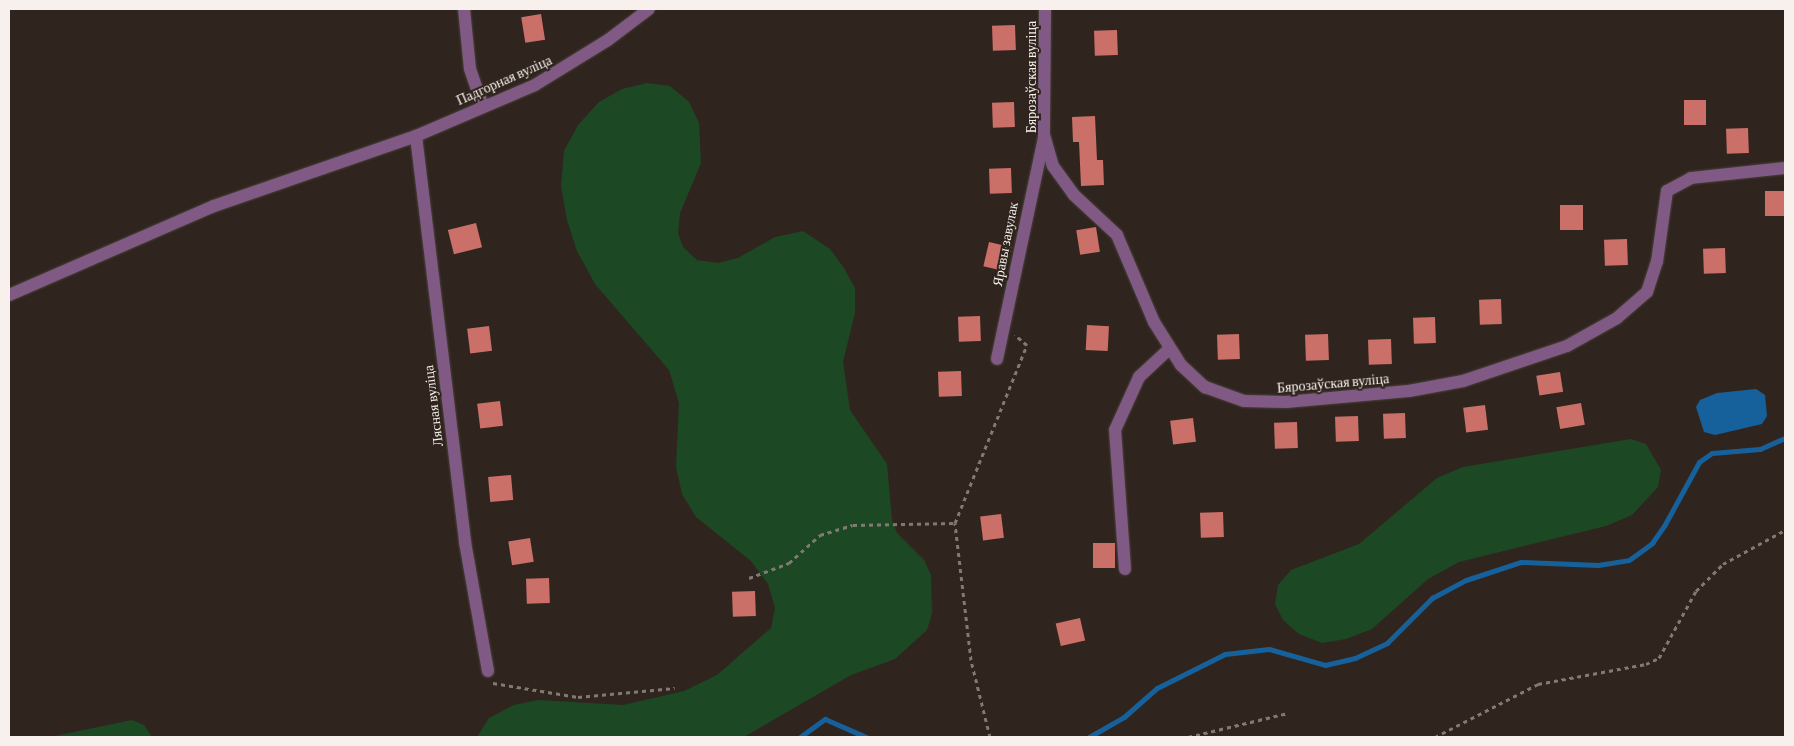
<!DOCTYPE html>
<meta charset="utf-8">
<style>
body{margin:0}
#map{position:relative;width:1794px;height:746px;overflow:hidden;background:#2f251e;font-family:"Crimson Pro",serif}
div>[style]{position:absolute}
.green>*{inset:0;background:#1d4824}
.water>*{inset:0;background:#16619c}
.stream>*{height:5px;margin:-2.5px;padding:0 2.5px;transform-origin:2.5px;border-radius:2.5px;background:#16619c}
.building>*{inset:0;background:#cb6f69;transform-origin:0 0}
.path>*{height:3px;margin-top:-1.5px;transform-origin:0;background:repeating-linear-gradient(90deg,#827973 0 4px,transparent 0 8px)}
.roads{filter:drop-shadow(0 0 1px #4b413b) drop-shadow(0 0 1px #4b413b)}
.minor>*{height:12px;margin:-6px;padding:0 6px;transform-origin:6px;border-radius:6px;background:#805a85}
span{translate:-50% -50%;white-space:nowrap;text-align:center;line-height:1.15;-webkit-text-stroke:4px #2f251e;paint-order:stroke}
.street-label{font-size:14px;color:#f8f0ec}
.frame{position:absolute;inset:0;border:10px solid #f8f0ec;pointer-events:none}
</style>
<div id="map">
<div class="green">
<i style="clip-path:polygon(647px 83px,670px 86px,689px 102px,699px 123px,701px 163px,680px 213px,678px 233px,683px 247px,697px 260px,718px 263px,738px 258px,775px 237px,803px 231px,830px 249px,844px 268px,855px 288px,855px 313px,843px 362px,850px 410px,887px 464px,892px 520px,897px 533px,924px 560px,931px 575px,932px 613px,927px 630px,895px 659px,851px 675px,744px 737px,477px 737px,489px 718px,514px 705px,538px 700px,623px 705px,684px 691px,717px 675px,771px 628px,775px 608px,768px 584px,751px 561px,696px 517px,682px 494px,676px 467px,679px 403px,669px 370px,595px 284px,577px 251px,567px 220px,561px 186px,564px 151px,578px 125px,599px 102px,622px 89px)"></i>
<i style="clip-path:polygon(1631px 439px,1646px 444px,1661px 470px,1658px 487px,1632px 515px,1606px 526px,1459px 562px,1428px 579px,1372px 629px,1346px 639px,1322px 643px,1299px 634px,1283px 620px,1275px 604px,1278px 585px,1291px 570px,1359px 544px,1437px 478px,1463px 467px)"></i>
<i style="clip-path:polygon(132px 720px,144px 725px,152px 737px,50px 737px)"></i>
</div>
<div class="water">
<i style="clip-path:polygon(1756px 389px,1765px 395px,1767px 416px,1762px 424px,1715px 435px,1704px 432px,1696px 407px,1700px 400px,1717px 393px)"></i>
</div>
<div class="stream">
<i style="left:800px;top:737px;width:31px;rotate:-36deg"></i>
<i style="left:825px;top:719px;width:45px;rotate:23.7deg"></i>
<i style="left:1089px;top:737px;width:40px;rotate:-29.7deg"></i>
<i style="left:1124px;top:717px;width:44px;rotate:-41.3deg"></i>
<i style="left:1157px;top:688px;width:76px;rotate:-26.6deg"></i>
<i style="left:1225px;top:654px;width:44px;rotate:-6.5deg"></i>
<i style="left:1269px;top:649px;width:58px;rotate:15.9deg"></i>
<i style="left:1325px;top:665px;width:31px;rotate:-13deg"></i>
<i style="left:1355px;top:658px;width:35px;rotate:-25deg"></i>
<i style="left:1387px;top:643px;width:64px;rotate:-45deg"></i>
<i style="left:1432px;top:598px;width:38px;rotate:-28deg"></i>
<i style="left:1466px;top:580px;width:58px;rotate:-18.1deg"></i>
<i style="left:1521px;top:562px;width:77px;rotate:2.2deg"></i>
<i style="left:1598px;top:565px;width:31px;rotate:-9deg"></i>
<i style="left:1629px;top:560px;width:29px;rotate:-36deg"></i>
<i style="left:1652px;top:543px;width:21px;rotate:-55deg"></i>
<i style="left:1664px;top:526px;width:73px;rotate:-61.3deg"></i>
<i style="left:1699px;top:462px;width:16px;rotate:-35deg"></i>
<i style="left:1712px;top:453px;width:48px;rotate:-4.8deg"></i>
<i style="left:1760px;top:449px;width:27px;rotate:-24deg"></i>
</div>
<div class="building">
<i style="left:541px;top:14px;width:26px;height:20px;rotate:81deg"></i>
<i style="left:1015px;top:25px;width:25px;height:23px;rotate:88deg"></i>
<i style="left:1117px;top:30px;width:25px;height:23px;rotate:88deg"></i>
<i style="left:1684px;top:100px;width:22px;height:25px"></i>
<i style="left:1014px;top:102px;width:25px;height:22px;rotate:88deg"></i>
<i style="clip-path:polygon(1095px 116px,1097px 160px,1103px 160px,1104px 185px,1081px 186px,1079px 142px,1073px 142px,1072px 117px)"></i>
<i style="left:1748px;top:128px;width:25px;height:22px;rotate:88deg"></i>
<i style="left:1011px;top:168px;width:25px;height:22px;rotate:88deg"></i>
<i style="left:1785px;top:191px;width:25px;height:20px;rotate:90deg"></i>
<i style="left:1560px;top:205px;width:23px;height:25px"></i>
<i style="left:476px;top:223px;width:25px;height:29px;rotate:76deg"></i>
<i style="left:1096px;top:227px;width:25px;height:20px;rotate:81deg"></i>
<i style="left:1627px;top:239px;width:26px;height:23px;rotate:88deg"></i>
<i style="left:989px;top:242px;width:23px;height:25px;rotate:13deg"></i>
<i style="left:1725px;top:248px;width:25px;height:22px;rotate:88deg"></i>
<i style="left:1501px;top:299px;width:25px;height:22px;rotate:88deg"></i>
<i style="left:980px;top:316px;width:25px;height:22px;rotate:88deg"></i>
<i style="left:1435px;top:317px;width:26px;height:22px;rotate:88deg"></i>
<i style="left:1087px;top:325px;width:22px;height:25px;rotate:3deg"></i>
<i style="left:489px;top:326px;width:25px;height:22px;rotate:83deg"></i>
<i style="left:1239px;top:334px;width:25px;height:22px;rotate:88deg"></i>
<i style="left:1328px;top:334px;width:26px;height:23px;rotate:88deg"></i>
<i style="left:1391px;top:339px;width:25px;height:23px;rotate:88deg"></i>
<i style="left:961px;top:371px;width:25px;height:23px;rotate:88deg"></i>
<i style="left:1560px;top:372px;width:20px;height:24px;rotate:81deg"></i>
<i style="left:500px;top:401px;width:25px;height:23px;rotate:83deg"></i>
<i style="left:1581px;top:403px;width:22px;height:25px;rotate:80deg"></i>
<i style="left:1485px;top:405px;width:25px;height:22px;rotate:83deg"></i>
<i style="left:1405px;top:413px;width:25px;height:22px;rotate:88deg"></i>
<i style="left:1358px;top:416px;width:25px;height:23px;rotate:88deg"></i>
<i style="left:1193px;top:418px;width:24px;height:23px;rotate:83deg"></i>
<i style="left:1297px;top:422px;width:26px;height:23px;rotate:88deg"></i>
<i style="left:511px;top:475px;width:25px;height:23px;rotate:85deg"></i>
<i style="left:1223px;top:512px;width:25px;height:23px;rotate:88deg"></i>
<i style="left:1001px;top:514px;width:24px;height:21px;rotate:83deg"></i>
<i style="left:530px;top:538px;width:24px;height:22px;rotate:81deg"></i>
<i style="left:1093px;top:543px;width:22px;height:25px"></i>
<i style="left:549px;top:578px;width:25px;height:23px;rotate:88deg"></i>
<i style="left:755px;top:591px;width:25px;height:23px;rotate:88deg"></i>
<i style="left:1080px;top:618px;width:23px;height:25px;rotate:77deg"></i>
</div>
<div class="path">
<i style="left:749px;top:578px;width:43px;rotate:-20.6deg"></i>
<i style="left:789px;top:563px;width:42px;rotate:-42.1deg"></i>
<i style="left:820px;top:535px;width:34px;rotate:-17deg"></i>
<i style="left:853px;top:525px;width:102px;rotate:-1.1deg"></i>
<i style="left:493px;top:683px;width:86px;rotate:9.4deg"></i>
<i style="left:578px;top:697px;width:97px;rotate:-5.3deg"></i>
<i style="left:990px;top:737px;width:79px;rotate:-103.9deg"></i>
<i style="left:971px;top:660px;width:138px;rotate:-96.7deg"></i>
<i style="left:955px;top:523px;width:192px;rotate:-68deg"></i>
<i style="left:1027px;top:345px;width:16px;rotate:-140deg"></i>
<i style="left:1188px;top:737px;width:103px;rotate:-13.5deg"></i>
<i style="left:1435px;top:737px;width:116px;rotate:-27.2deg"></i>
<i style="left:1538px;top:684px;width:110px;rotate:-10.5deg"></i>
<i style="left:1646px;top:664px;width:14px;rotate:-25deg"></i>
<i style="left:1659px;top:658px;width:77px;rotate:-61.1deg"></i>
<i style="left:1696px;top:591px;width:38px;rotate:-45deg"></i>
<i style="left:1723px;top:564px;width:71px;rotate:-28.7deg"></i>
</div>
<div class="roads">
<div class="minor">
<i style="left:464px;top:9px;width:60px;rotate:84.3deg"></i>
<i style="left:470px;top:69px;width:39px;rotate:71deg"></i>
<i style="left:1045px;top:9px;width:126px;rotate:90.5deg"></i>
<i style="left:1044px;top:135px;width:32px;rotate:74deg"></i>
<i style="left:1053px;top:166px;width:36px;rotate:54deg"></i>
<i style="left:1074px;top:195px;width:59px;rotate:42.9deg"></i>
<i style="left:1117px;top:235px;width:95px;rotate:67deg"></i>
<i style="left:1154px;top:322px;width:51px;rotate:57.9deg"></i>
<i style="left:1181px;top:365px;width:33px;rotate:43deg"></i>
<i style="left:1205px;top:387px;width:41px;rotate:19.7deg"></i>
<i style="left:1244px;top:401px;width:42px;rotate:1.4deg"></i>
<i style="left:1286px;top:402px;width:123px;rotate:-5.1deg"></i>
<i style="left:1409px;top:391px;width:55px;rotate:-10.5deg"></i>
<i style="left:1463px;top:381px;width:110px;rotate:-18.6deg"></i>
<i style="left:1567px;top:346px;width:57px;rotate:-29.2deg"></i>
<i style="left:1617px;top:318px;width:40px;rotate:-41deg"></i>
<i style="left:1647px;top:292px;width:32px;rotate:-72deg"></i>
<i style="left:1657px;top:262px;width:72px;rotate:-82deg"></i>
<i style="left:1667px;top:191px;width:27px;rotate:-28deg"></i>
<i style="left:1691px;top:178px;width:95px;rotate:-6.1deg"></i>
<i style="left:416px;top:136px;width:409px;rotate:83.1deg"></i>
<i style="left:465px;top:542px;width:131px;rotate:79.9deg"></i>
<i style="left:9px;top:295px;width:223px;rotate:-23.5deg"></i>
<i style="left:214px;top:206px;width:214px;rotate:-19.1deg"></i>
<i style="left:416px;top:136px;width:129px;rotate:-23.2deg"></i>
<i style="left:535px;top:85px;width:86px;rotate:-31.7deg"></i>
<i style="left:608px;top:40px;width:51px;rotate:-37.1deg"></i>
<i style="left:997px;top:359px;width:226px;rotate:-78deg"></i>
<i style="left:1125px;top:569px;width:139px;rotate:-94.1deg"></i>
<i style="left:1115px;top:430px;width:58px;rotate:-65.6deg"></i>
<i style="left:1139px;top:377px;width:41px;rotate:-43deg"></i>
</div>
</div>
<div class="street-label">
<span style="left:1031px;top:77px;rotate:-90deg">Бярозаўская вуліца</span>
<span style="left:504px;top:80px;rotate:-24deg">Падгорная вуліца</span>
<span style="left:1005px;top:244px;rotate:-79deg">Яравы завулак</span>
<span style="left:1333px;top:383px;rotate:-5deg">Бярозаўская вуліца</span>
<span style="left:433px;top:406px;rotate:-97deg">Лясная вуліца</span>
</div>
<div class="frame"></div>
</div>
